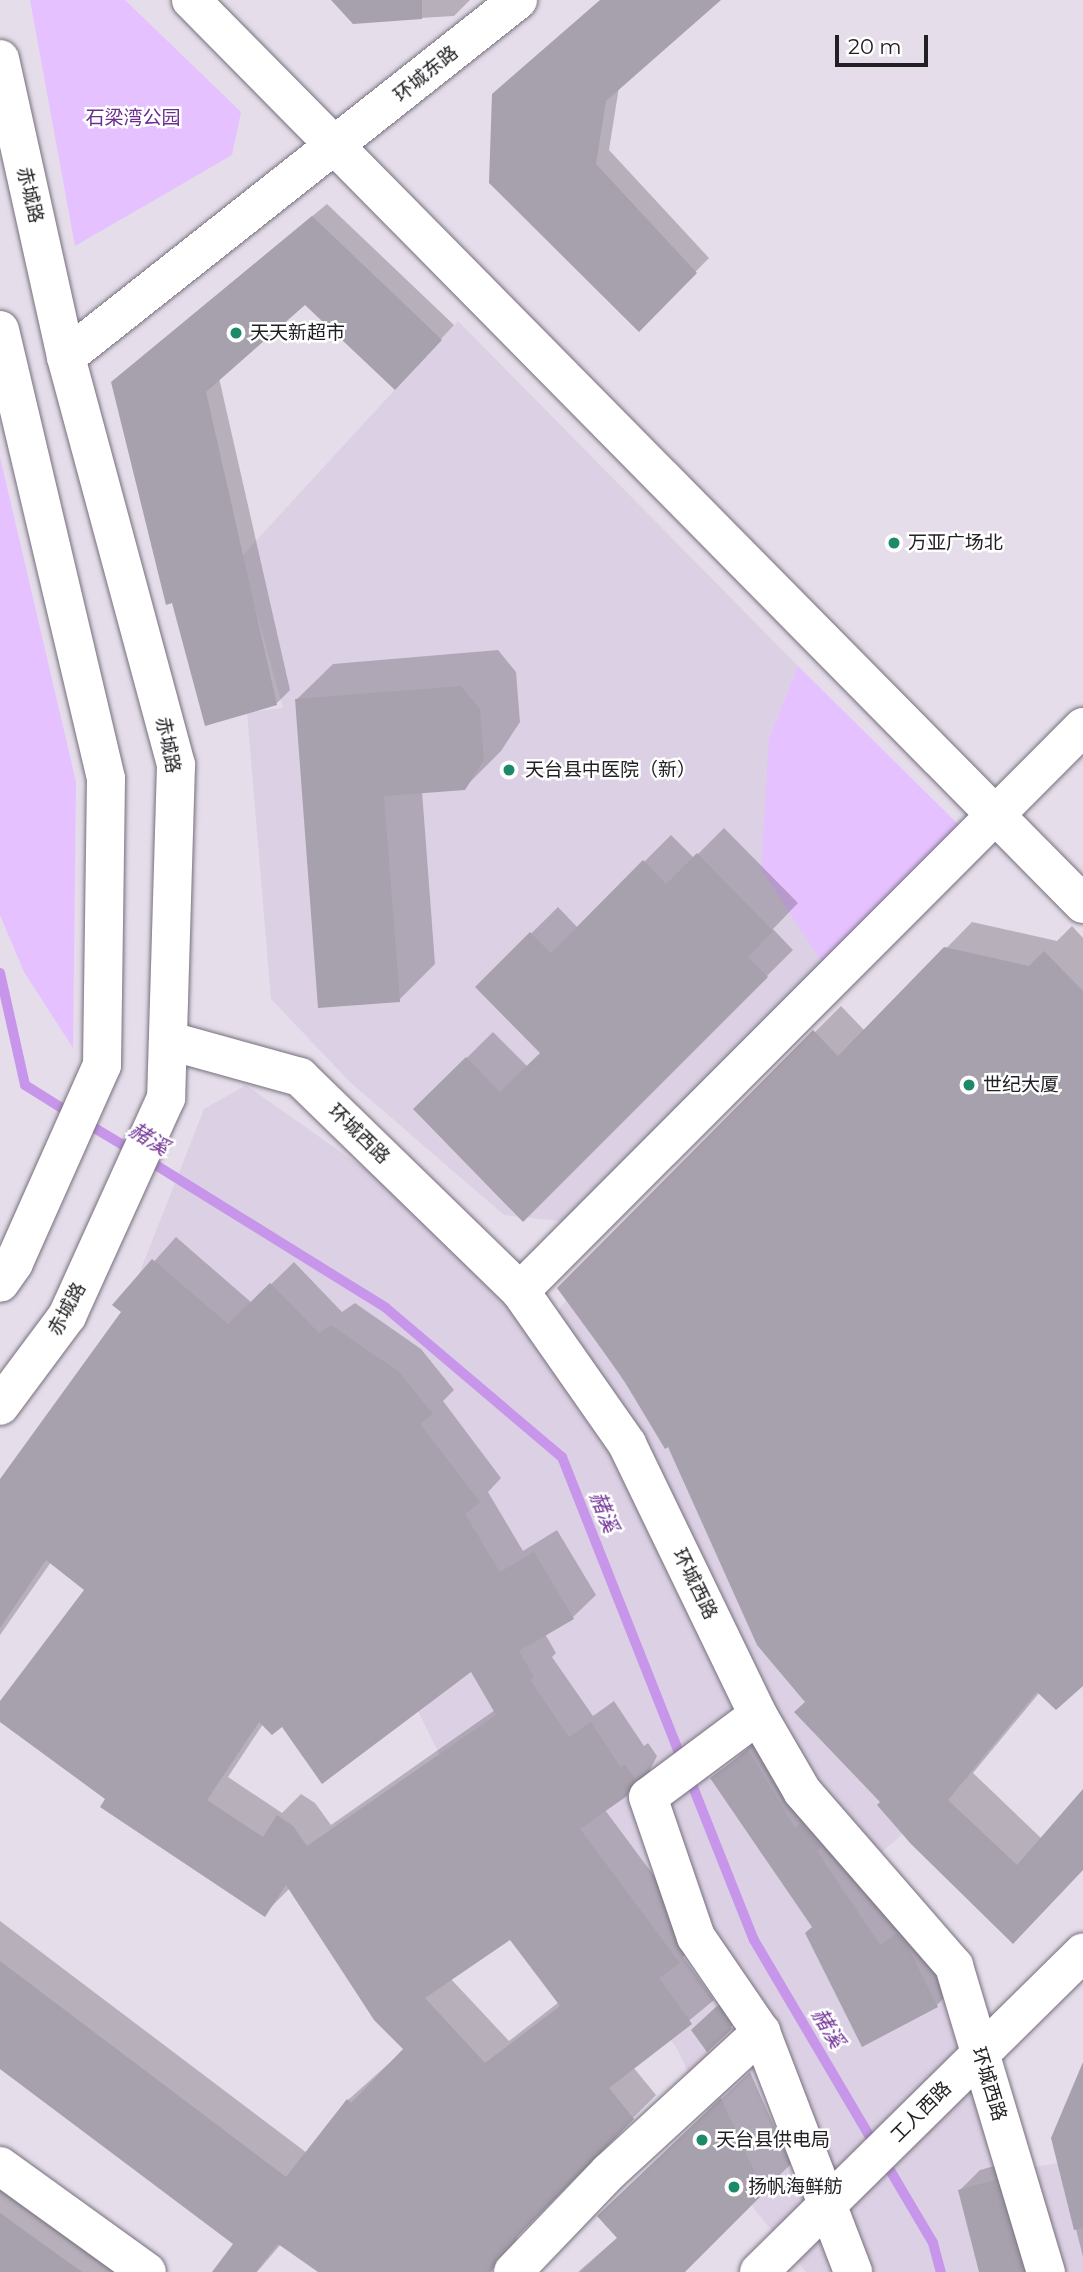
<!DOCTYPE html>
<meta charset="utf-8">
<style>
body{margin:0}
#map{position:relative;width:1083px;height:2272px;overflow:hidden;background:#e5ddea;font-family:Montserrat,"Noto Sans SC",sans-serif}
div>[style]{position:absolute}
.built>*{inset:0;background:#dcd1e4}
.green>*{inset:0;background:#e5c1ff}
.shadow>*{inset:0;background:#0003}
.stream>*{height:10px;margin:-5px;padding:0 5px;transform-origin:5px;border-radius:5px;background:#c796ea}
.building>*{inset:0;background:#a7a0ad}
.roads{filter:drop-shadow(0 0 2px #76707c) drop-shadow(0 0 2px #76707c)}
.minor>*{height:38px;margin:-19px;padding:0 19px;transform-origin:19px;border-radius:19px;background:#fff}
.major>*{height:38px;margin:-19px;padding:0 19px;transform-origin:19px;border-radius:19px;background:#fff}
.dots>*{width:19px;height:19px;translate:-50% -50%;box-sizing:border-box;border:4px solid #fff;border-radius:50%}
span{translate:-50% -50%;white-space:nowrap;text-align:center;line-height:1.15;-webkit-text-stroke:5px #fff;paint-order:stroke}
.street-label{font-size:19px;color:#222024}
.park-label{font-size:19px;color:#6b2d8f}
.poi-label{font-size:19px;color:#222024}
.left{translate:0 -50%;text-align:left}
.water-label{font-size:21px;color:#733697;font-style:italic}
.scale{position:absolute;left:835px;top:35px;width:93px;height:32px;box-sizing:border-box;border:4px solid #222024;border-top:0;padding-left:9px;font-size:21px;line-height:24px;white-space:nowrap;color:#222024;-webkit-text-stroke:5px #fff;paint-order:stroke}
</style>
<div id="map">
<div class="built">
<i style="clip-path:polygon(458px 321px,798px 666px,769px 738px,832px 977px,579px 1223px,504px 1215px,351px 1083px,271px 999px,247px 712px,283px 708px,241px 557px)"></i>
<i style="clip-path:polygon(246px 1085px,470px 1243px,553px 1318px,583px 1278px,842px 1632px,970px 1776px,869px 1863px,958px 1990px,1011px 2171px,1083px 2159px,1083px 2272px,806px 2272px,754px 2209px,676px 2047px,586px 1929px,490px 1857px,412px 1699px,130px 1297px,204px 1109px)"></i>
</div>
<div class="green">
<i style="clip-path:polygon(30px 0,125px 0,241px 112px,232px 155px,75px 246px)"></i>
<i style="clip-path:polygon(0 457px,76px 782px,73px 1048px,24px 972px,0 915px)"></i>
<i style="clip-path:polygon(798px 666px,971px 837px,832px 977px,761px 869px,769px 738px)"></i>
</div>
<div class="shadow">
<i style="clip-path:polygon(333px 0,470px 0,454px 16px,354px 22px)"></i>
<i style="clip-path:polygon(601px 0,718px 0,619px 87px,609px 150px,709px 258px,639px 329px,491px 182px)"></i>
<i style="clip-path:polygon(327px 204px,454px 325px,409px 374px,305px 303px,219px 378px,290px 690px,276px 704px,112px 382px)"></i>
<i style="clip-path:polygon(498px 650px,516px 672px,520px 722px,501px 751px,464px 788px,422px 791px,435px 964px,399px 1000px,296px 700px,333px 664px)"></i>
<i style="clip-path:polygon(724px 828px,798px 903px,773px 929px,793px 950px,523px 1219px,415px 1109px,493px 1032px,528px 1067px,542px 1053px,477px 987px,558px 907px,578px 928px,671px 835px,694px 858px)"></i>
<i style="clip-path:polygon(972px 922px,1057px 941px,1072px 926px,1083px 938px,1083px 1683px,1040px 1692px,973px 1773px,1042px 1839px,1083px 1792px,1083px 1869px,1039px 1915px,882px 1802px,807px 1701px,668px 1444px,559px 1288px,841px 1006px,865px 1031px)"></i>
<i style="clip-path:polygon(evenodd,176px 1237px,252px 1303px,294px 1262px,342px 1312px,355px 1303px,421px 1349px,454px 1390px,443px 1401px,501px 1478px,488px 1492px,523px 1551px,557px 1530px,596px 1595px,573px 1617px,545px 1634px,556px 1653px,552px 1657px,593px 1716px,614px 1701px,644px 1746px,648px 1743px,657px 1756px,649px 1772px,605px 1810px,701px 1939px,683px 1957px,714px 2000px,633px 2067px,656px 2095px,519px 2232px,514px 2247px,490px 2272px,322px 2272px,281px 2244px,257px 2272px,214px 2272px,236px 2244px,0 2066px,0 1921px,307px 2153px,348px 2100px,405px 2049px,290px 1888px,264px 1914px,0 1720px,0 1704px,87px 1589px,51px 1562px,0 1635px,0 1482px,123px 1312px,115px 1305px,176px 1237px,471px 1670px,495px 1710px,331px 1825px,315px 1803px,301px 1794px,282px 1813px,228px 1777px,263px 1724px,282px 1725px,471px 1670px,176px 1237px,510px 1937px,559px 2002px,509px 2041px,450px 1978px,510px 1937px)"></i>
<i style="clip-path:polygon(775px 1725px,963px 1979px,937px 2005px,814px 1927px,712px 1779px)"></i>
<i style="clip-path:polygon(731px 1994px,745px 2014px,707px 2049px,707px 2016px)"></i>
<i style="clip-path:polygon(1083px 2065px,1083px 2257px,1053px 2138px)"></i>
<i style="clip-path:polygon(750px 2072px,791px 2164px,681px 2272px,578px 2272px,618px 2237px,627px 2188px)"></i>
<i style="clip-path:polygon(1016px 2160px,1047px 2272px,981px 2272px,960px 2190px,980px 2170px)"></i>
<i style="clip-path:polygon(0 2168px,145px 2272px,0 2272px)"></i>
</div>
<div class="stream">
<i style="left:0;top:973px;width:115px;rotate:77.4deg"></i>
<i style="left:25px;top:1085px;width:57px;rotate:32deg"></i>
<i style="left:86px;top:1123px;width:55px;rotate:30.8deg"></i>
<i style="left:146px;top:1159px;width:282px;rotate:31.8deg"></i>
<i style="left:386px;top:1308px;width:231px;rotate:40.3deg"></i>
<i style="left:562px;top:1457px;width:326px;rotate:68.4deg"></i>
<i style="left:689px;top:1777px;width:175px;rotate:68.3deg"></i>
<i style="left:754px;top:1940px;width:240px;rotate:59.5deg"></i>
<i style="left:884px;top:2160px;width:96px;rotate:59.4deg"></i>
<i style="left:933px;top:2243px;width:30px;rotate:75deg"></i>
</div>
<div class="building">
<i style="clip-path:polygon(331px 0,422px 0,422px 19px,353px 24px)"></i>
<i style="clip-path:polygon(600px 0,721px 0,606px 101px,596px 164px,697px 273px,639px 332px,489px 183px,492px 94px)"></i>
<i style="clip-path:polygon(312px 216px,442px 340px,395px 390px,305px 305px,206px 392px,277px 705px,205px 726px,172px 603px,166px 605px,111px 382px)"></i>
<i style="clip-path:polygon(461px 686px,480px 709px,484px 760px,465px 790px,384px 796px,400px 1002px,318px 1008px,295px 699px)"></i>
<i style="clip-path:polygon(697px 853px,773px 931px,748px 957px,768px 977px,523px 1222px,413px 1109px,466px 1057px,500px 1092px,540px 1053px,475px 987px,530px 932px,551px 953px,643px 860px,666px 884px)"></i>
<i style="clip-path:polygon(944px 947px,1029px 966px,1044px 951px,1083px 991px,1083px 1686px,1056px 1710px,1037px 1692px,948px 1800px,1017px 1865px,1083px 1789px,1083px 1870px,1013px 1944px,911px 1844px,877px 1805px,880px 1802px,794px 1712px,805px 1702px,757px 1645px,668px 1447px,665px 1449px,620px 1374px,557px 1288px,813px 1030px,838px 1056px)"></i>
<i style="clip-path:polygon(evenodd,152px 1259px,228px 1324px,270px 1283px,319px 1333px,331px 1325px,399px 1372px,433px 1414px,420px 1424px,480px 1502px,465px 1514px,500px 1572px,534px 1552px,574px 1619px,519px 1651px,534px 1677px,530px 1680px,569px 1737px,591px 1722px,621px 1768px,625px 1764px,635px 1779px,627px 1796px,580px 1829px,680px 1963px,659px 1978px,692px 2024px,609px 2088px,634px 2119px,497px 2257px,491px 2272px,318px 2272px,278px 2244px,256px 2272px,212px 2272px,233px 2244px,0 2069px,0 1961px,286px 2177px,347px 2099px,351px 2103px,403px 2049px,374px 2020px,286px 1885px,265px 1917px,100px 1807px,105px 1799px,0 1722px,0 1701px,84px 1590px,46px 1560px,0 1628px,0 1479px,121px 1312px,112px 1305px,152px 1259px,471px 1672px,496px 1715px,307px 1846px,293px 1826px,277px 1815px,263px 1837px,207px 1800px,259px 1722px,272px 1735px,282px 1727px,322px 1784px,471px 1672px,152px 1259px,510px 1940px,560px 2006px,485px 2063px,425px 1998px,510px 1940px)"></i>
<i style="clip-path:polygon(748px 1750px,795px 1828px,801px 1823px,821px 1847px,817px 1851px,880px 1945px,896px 1933px,907px 1945px,938px 2007px,862px 2047px,805px 1933px,812px 1927px,710px 1778px)"></i>
<i style="clip-path:polygon(717px 2006px,732px 2029px,707px 2052px,691px 2030px)"></i>
<i style="clip-path:polygon(1083px 2062px,1083px 2228px,1074px 2230px,1051px 2138px)"></i>
<i style="clip-path:polygon(721px 2098px,764px 2193px,685px 2272px,580px 2272px,617px 2238px,597px 2216px)"></i>
<i style="clip-path:polygon(995px 2180px,1023px 2272px,979px 2272px,958px 2190px)"></i>
<i style="clip-path:polygon(0 2213px,82px 2272px,0 2272px)"></i>
</div>
<div class="roads">
<div class="minor">
<i style="left:170px;top:1041px;width:135px;rotate:15.5deg"></i>
<i style="left:300px;top:1077px;width:307px;rotate:44.2deg"></i>
<i style="left:520px;top:1291px;width:187px;rotate:55deg"></i>
<i style="left:627px;top:1444px;width:301px;rotate:64.2deg"></i>
<i style="left:758px;top:1715px;width:88px;rotate:59.9deg"></i>
<i style="left:802px;top:1791px;width:232px;rotate:49deg"></i>
<i style="left:954px;top:1966px;width:320px;rotate:73.3deg"></i>
<i style="left:758px;top:1715px;width:137px;rotate:143.3deg"></i>
<i style="left:648px;top:1797px;width:148px;rotate:71.1deg"></i>
<i style="left:696px;top:1937px;width:115px;rotate:55.6deg"></i>
<i style="left:761px;top:2032px;width:257px;rotate:69deg"></i>
<i style="left:0;top:2166px;width:181px;rotate:35.8deg"></i>
<i style="left:513px;top:2272px;width:139px;rotate:-46.2deg"></i>
<i style="left:609px;top:2172px;width:207px;rotate:-42.6deg"></i>
</div>
<div class="major">
<i style="left:191px;top:0;width:1270px;rotate:45.38deg"></i>
<i style="left:0;top:59px;width:305px;rotate:77.5deg"></i>
<i style="left:66px;top:357px;width:423px;rotate:74.9deg"></i>
<i style="left:176px;top:765px;width:333px;rotate:91.7deg"></i>
<i style="left:166px;top:1098px;width:239px;rotate:114.4deg"></i>
<i style="left:67px;top:1316px;width:112px;rotate:126.7deg"></i>
<i style="left:0;top:330px;width:461px;rotate:76.7deg"></i>
<i style="left:106px;top:779px;width:286px;rotate:90.8deg"></i>
<i style="left:102px;top:1065px;width:217px;rotate:114deg"></i>
<i style="left:14px;top:1263px;width:24px;rotate:125deg"></i>
<i style="left:66px;top:357px;width:576px;rotate:-38.3deg"></i>
<i style="left:520px;top:1291px;width:797px;rotate:-45.05deg"></i>
<i style="left:759px;top:2272px;width:455px;rotate:-44.6deg"></i>
</div>
</div>
<div class="dots">
<i style="left:236px;top:333px;background:#1c8a68"></i>
<i style="left:894px;top:543px;background:#1c8a68"></i>
<i style="left:509px;top:770px;background:#1c8a68"></i>
<i style="left:969px;top:1085px;background:#1c8a68"></i>
<i style="left:702px;top:2140px;background:#1c8a68"></i>
<i style="left:734px;top:2187px;background:#1c8a68"></i>
</div>
<div class="street-label">
<span style="left:426px;top:74px;rotate:-39deg">环城东路</span>
<span style="left:30px;top:195px;rotate:77deg">赤城路</span>
<span style="left:168px;top:745px;rotate:79deg">赤城路</span>
<span style="left:359px;top:1134px;rotate:44deg">环城西路</span>
<span style="left:67px;top:1309px;rotate:-61deg">赤城路</span>
<span style="left:695px;top:1584px;rotate:64deg">环城西路</span>
<span style="left:989px;top:2084px;rotate:73deg">环城西路</span>
<span style="left:921px;top:2112px;rotate:-45deg">工人西路</span>
</div>
<div class="park-label">
<span style="left:133px;top:118px">石梁湾公园</span>
</div>
<div class="poi-label">
<span class="left" style="left:250px;top:333px">天天新超市</span>
<span class="left" style="left:908px;top:543px">万亚广场北</span>
<span class="left" style="left:525px;top:770px">天台县中医院（新）</span>
<span class="left" style="left:983px;top:1085px">世纪大厦</span>
<span class="left" style="left:716px;top:2140px">天台县供电局</span>
<span class="left" style="left:748px;top:2187px">扬帆海鲜舫</span>
</div>
<div class="water-label">
<span style="left:149px;top:1139px;rotate:32deg">赭溪</span>
<span style="left:604px;top:1512px;rotate:68deg">赭溪</span>
<span style="left:828px;top:2028px;rotate:59deg">赭溪</span>
</div>
<div class="scale">20 m</div>
</div>
